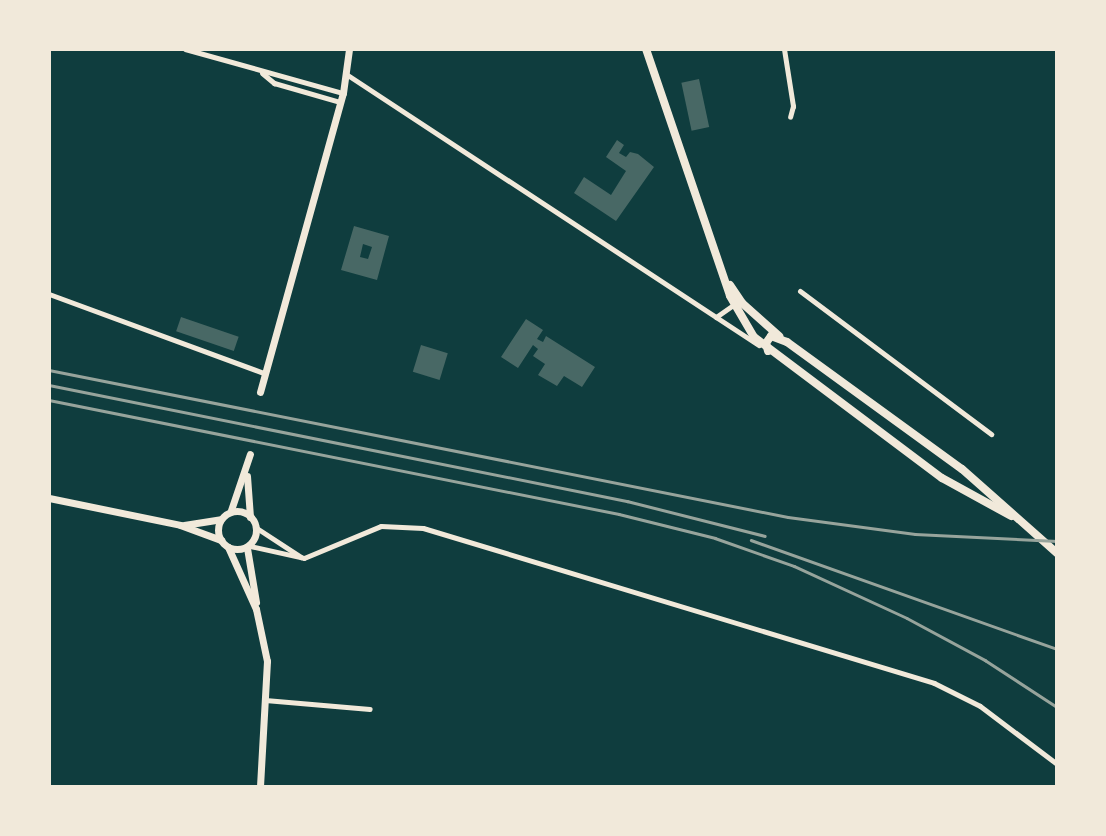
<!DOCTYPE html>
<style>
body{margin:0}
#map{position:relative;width:1106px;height:836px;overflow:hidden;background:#0f3d3e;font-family:Karla,sans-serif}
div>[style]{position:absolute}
.building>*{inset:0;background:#486865;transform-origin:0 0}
.minor>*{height:5px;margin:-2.5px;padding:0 2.5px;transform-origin:2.5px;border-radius:2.5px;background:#f1e9da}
.tertiary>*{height:7px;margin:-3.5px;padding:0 3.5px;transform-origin:3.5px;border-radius:3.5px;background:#f1e9da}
.tertiary>.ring{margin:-3.5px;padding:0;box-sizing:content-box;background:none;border:7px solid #f1e9da;border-radius:50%}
.secondary>*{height:8px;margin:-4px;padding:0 4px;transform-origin:4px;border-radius:4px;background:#f1e9da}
.rail>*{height:2.5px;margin:-1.25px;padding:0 1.25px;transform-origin:1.25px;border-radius:1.25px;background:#97a49c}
span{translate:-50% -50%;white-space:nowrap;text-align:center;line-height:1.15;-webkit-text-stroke:5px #f1e9da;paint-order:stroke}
.frame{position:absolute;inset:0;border:51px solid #f1e9da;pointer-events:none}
</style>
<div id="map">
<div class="building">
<i style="left:699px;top:79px;width:49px;height:18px;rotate:78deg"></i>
<i style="clip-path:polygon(617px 140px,624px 145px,619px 153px,626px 157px,630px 152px,638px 154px,654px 167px,616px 221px,574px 193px,584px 177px,611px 195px,626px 171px,606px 157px)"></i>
<i style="clip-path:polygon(evenodd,354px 226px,389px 236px,377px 280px,341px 270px,354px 226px,363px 244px,372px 247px,368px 259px,360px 257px,363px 244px)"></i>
<i style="left:181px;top:317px;width:61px;height:15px;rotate:19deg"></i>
<i style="clip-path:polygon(526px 319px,543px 330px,537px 339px,543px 342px,546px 336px,595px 367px,582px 387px,564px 376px,557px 386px,538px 375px,545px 364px,533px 356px,538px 349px,533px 345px,518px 368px,501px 357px)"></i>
<i style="left:421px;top:345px;width:28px;height:28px;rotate:17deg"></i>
</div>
<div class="minor">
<i style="left:185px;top:49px;width:164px;rotate:15.6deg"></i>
<i style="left:784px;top:49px;width:58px;rotate:81deg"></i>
<i style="left:793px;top:106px;width:11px;rotate:105deg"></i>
<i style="left:262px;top:73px;width:16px;rotate:40deg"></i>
<i style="left:274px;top:83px;width:69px;rotate:16.1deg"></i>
<i style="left:346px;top:74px;width:494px;rotate:33.3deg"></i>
<i style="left:800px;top:291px;width:239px;rotate:36.8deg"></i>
<i style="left:49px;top:294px;width:229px;rotate:20.2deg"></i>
<i style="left:716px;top:317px;width:24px;rotate:-35deg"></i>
<i style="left:255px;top:527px;width:55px;rotate:33.1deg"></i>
<i style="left:250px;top:546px;width:55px;rotate:12.5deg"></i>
<i style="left:304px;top:558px;width:83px;rotate:-22.6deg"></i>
<i style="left:381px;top:526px;width:42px;rotate:2.7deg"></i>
<i style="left:423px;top:528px;width:534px;rotate:16.87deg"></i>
<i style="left:934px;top:683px;width:51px;rotate:26.6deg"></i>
<i style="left:980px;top:706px;width:96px;rotate:37deg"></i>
<i style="left:265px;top:700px;width:105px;rotate:4.9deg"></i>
</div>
<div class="tertiary">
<i style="left:260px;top:392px;width:310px;rotate:-74.5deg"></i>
<i style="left:343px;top:93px;width:44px;rotate:-82.2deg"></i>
<i style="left:247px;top:476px;width:41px;rotate:85.8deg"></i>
<i style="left:49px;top:498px;width:134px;rotate:11.6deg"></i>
<i style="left:180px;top:525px;width:44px;rotate:20.1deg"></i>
<i style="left:231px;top:510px;width:59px;rotate:-71.3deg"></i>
<i class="ring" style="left:218px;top:511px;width:31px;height:31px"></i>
<i style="left:184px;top:525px;width:37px;rotate:-9deg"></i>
<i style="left:228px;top:547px;width:68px;rotate:65.7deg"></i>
<i style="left:256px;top:609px;width:53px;rotate:78.1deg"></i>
<i style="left:267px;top:661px;width:126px;rotate:93.2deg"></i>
<i style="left:247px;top:548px;width:55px;rotate:80.5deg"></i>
</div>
<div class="secondary">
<i style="left:646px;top:49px;width:261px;rotate:71.2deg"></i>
<i style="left:730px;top:296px;width:48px;rotate:59.7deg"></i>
<i style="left:754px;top:337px;width:235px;rotate:36.9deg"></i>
<i style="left:942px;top:478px;width:79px;rotate:28.8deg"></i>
<i style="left:730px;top:285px;width:22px;rotate:56deg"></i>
<i style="left:742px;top:303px;width:50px;rotate:41.7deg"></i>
<i style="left:768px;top:351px;width:8px;rotate:-104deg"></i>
<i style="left:766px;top:343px;width:9px;rotate:-54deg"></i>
<i style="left:771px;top:336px;width:17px;rotate:21deg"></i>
<i style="left:787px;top:342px;width:216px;rotate:36deg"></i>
<i style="left:962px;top:469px;width:127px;rotate:41.5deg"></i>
</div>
<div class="rail">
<i style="left:49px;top:370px;width:753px;rotate:11.25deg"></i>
<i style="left:788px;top:517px;width:128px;rotate:7.6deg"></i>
<i style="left:915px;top:534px;width:142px;rotate:2.8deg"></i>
<i style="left:49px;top:385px;width:590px;rotate:11.35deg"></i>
<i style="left:627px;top:501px;width:142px;rotate:14.2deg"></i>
<i style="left:49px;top:400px;width:581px;rotate:11.31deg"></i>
<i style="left:619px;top:514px;width:99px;rotate:14deg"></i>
<i style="left:715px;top:538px;width:84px;rotate:19.5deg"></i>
<i style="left:794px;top:566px;width:124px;rotate:24.7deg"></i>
<i style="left:907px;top:618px;width:89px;rotate:28.3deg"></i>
<i style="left:985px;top:660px;width:86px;rotate:33.1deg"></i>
<i style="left:751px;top:540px;width:325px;rotate:19.6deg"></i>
</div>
<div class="frame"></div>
</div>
